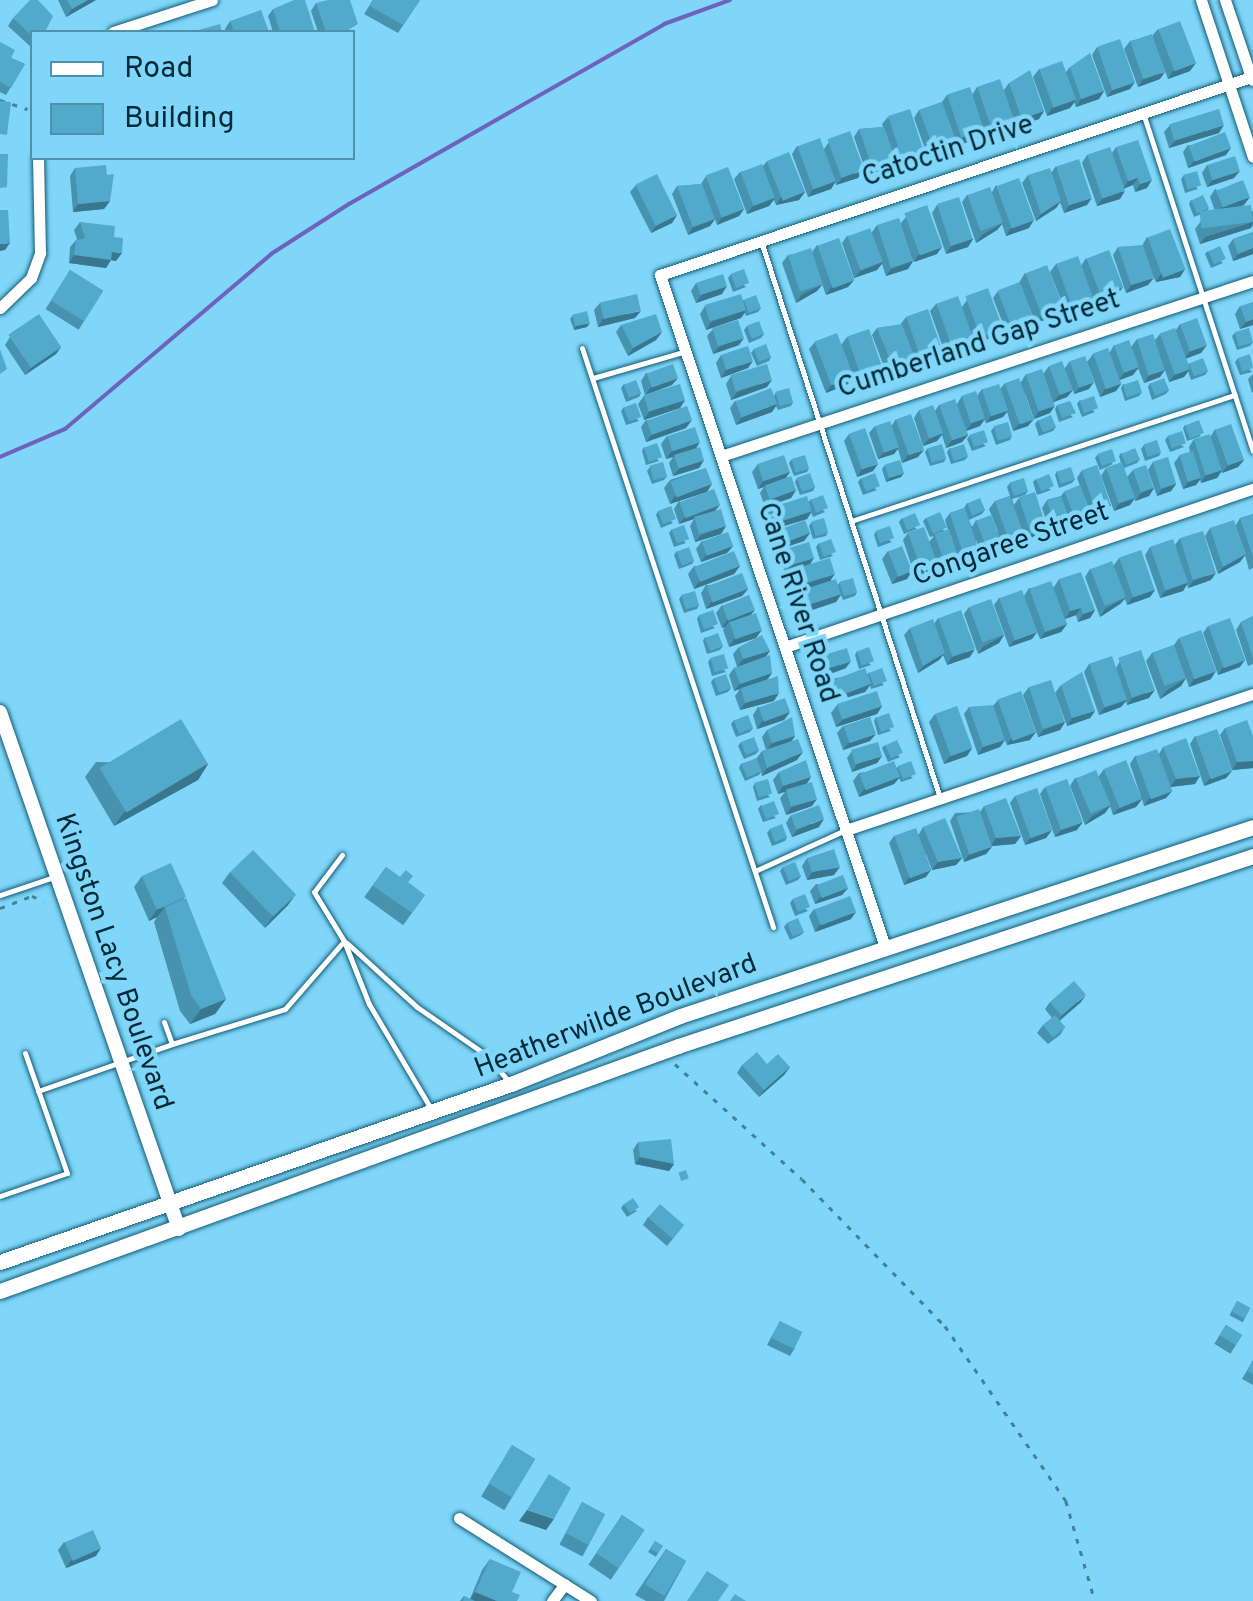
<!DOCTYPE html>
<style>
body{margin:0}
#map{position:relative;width:1253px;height:1601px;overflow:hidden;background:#7fd6f9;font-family:Overpass,sans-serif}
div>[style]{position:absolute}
.stream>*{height:4px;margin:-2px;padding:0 2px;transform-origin:2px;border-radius:2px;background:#6d63bc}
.path>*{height:2.5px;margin-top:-1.25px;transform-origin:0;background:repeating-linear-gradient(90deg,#418199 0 5px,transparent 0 13px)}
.roads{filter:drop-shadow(0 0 2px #115b73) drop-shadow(0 0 2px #115b73)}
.service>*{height:5px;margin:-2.5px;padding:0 2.5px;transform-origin:2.5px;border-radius:2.5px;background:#fff}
.minor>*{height:11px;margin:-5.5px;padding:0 5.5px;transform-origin:5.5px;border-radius:5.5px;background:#fff}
.tertiary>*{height:14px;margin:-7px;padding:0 7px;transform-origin:7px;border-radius:7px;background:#fff}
.secondary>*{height:15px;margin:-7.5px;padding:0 7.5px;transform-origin:7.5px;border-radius:7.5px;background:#fff}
.wall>*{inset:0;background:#4792af;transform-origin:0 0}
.shaded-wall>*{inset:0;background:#39778e}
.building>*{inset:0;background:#52aacb;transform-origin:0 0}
span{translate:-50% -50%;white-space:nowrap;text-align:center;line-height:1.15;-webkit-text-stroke:9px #7fd6f9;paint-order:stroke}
.street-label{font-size:28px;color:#022937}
.legend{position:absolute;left:30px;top:30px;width:325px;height:130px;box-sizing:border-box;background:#7fd6f9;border:2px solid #4d91ab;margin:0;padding:12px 18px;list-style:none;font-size:30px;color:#022937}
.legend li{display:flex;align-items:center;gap:20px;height:50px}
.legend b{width:50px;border:2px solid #4d91ab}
</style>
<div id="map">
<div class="stream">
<i style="left:0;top:457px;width:71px;rotate:-23.3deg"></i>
<i style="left:65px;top:429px;width:270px;rotate:-40.3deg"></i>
<i style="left:271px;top:254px;width:93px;rotate:-32.7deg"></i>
<i style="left:349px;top:204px;width:363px;rotate:-29.7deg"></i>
<i style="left:664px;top:24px;width:70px;rotate:-20deg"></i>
</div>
<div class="path">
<i style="left:0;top:100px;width:29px;rotate:18deg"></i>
<i style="left:0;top:908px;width:34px;rotate:-21deg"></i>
<i style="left:32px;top:896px;width:13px;rotate:23deg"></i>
<i style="left:675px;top:1064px;width:171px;rotate:42.2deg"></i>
<i style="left:802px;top:1179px;width:205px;rotate:45.8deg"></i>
<i style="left:945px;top:1326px;width:213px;rotate:55.3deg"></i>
<i style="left:1066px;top:1501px;width:104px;rotate:73.8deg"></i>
</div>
<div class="roads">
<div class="service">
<i style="left:1144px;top:116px;width:352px;rotate:72deg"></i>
<i style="left:762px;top:244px;width:582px;rotate:72.19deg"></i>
<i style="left:582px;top:348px;width:610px;rotate:71.74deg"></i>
<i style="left:593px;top:378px;width:94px;rotate:-16.1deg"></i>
<i style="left:851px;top:521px;width:404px;rotate:-18.2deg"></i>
<i style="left:342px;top:855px;width:46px;rotate:127.1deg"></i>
<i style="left:314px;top:892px;width:57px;rotate:58.5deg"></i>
<i style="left:344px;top:941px;width:68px;rotate:68.4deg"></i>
<i style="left:369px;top:1004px;width:122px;rotate:59.4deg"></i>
<i style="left:755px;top:871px;width:97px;rotate:-24.4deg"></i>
<i style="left:0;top:895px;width:57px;rotate:-18.4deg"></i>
<i style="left:347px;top:943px;width:95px;rotate:42.4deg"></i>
<i style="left:417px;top:1007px;width:83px;rotate:34.7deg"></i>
<i style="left:485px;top:1054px;width:37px;rotate:49deg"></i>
<i style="left:164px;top:1022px;width:23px;rotate:70deg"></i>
<i style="left:172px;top:1044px;width:118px;rotate:-17.2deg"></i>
<i style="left:285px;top:1009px;width:90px;rotate:-49.1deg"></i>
<i style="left:38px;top:1091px;width:142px;rotate:-19.3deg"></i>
<i style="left:0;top:1196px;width:71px;rotate:-18.9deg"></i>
<i style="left:67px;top:1173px;width:127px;rotate:-109.3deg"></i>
</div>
<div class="minor">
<i style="left:1201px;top:0;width:165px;rotate:71.7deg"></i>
<i style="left:1225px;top:0;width:84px;rotate:71.4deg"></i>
<i style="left:113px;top:32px;width:104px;rotate:-17.9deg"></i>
<i style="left:0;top:308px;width:43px;rotate:-44.1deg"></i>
<i style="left:31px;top:278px;width:27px;rotate:-70deg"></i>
<i style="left:40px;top:253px;width:95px;rotate:-91.2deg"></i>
<i style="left:721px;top:456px;width:560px;rotate:-18.21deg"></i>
<i style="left:785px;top:647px;width:494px;rotate:-18.7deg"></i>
<i style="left:846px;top:830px;width:429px;rotate:-18.5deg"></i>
<i style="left:885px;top:947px;width:709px;rotate:-108.51deg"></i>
<i style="left:660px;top:275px;width:623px;rotate:-18.52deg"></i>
<i style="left:459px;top:1518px;width:156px;rotate:32.2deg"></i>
<i style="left:552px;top:1601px;width:21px;rotate:-53deg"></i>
</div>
<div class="tertiary">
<i style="left:0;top:712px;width:547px;rotate:70.9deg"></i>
</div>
<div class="secondary">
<i style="left:0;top:1262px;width:541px;rotate:-19.21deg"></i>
<i style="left:511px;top:1084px;width:182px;rotate:-21.9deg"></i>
<i style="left:680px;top:1016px;width:603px;rotate:-18.25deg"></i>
<i style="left:0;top:1291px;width:721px;rotate:-19.87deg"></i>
<i style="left:678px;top:1046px;width:606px;rotate:-18.29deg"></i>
</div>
</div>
<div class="wall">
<i style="clip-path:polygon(58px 0,96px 0,66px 17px)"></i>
<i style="clip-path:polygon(373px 0,420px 0,398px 33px,364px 14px)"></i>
<i style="clip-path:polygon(316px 3px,352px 32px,318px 32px,311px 11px)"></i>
<i style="clip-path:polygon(273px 9px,315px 32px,273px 32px,268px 16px)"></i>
<i style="clip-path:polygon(13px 18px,32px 32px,32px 48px,8px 26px)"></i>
<i style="clip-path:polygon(230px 21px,269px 32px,226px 32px,225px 29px)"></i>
<i style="clip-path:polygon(1158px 29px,1190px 71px,1168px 79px,1157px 50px,1160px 79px,1138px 87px,1124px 49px,1130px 41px,1152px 36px)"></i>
<i style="clip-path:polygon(0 42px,11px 58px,25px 64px,6px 95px,0 92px)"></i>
<i style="clip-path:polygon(1097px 47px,1135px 82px,1130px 89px,1107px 97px,1092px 55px)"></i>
<i style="clip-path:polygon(1070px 67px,1104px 91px,1099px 99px,1076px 107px,1074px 102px,1070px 108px,1047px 116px,1033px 77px,1039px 69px,1066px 72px)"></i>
<i style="clip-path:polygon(1009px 83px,1044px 111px,1039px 119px,1016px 127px,1015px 122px,1010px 129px,987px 137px,982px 124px,979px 138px,957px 146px,955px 142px,950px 149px,928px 157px,914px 118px,919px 110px,942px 102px,947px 95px,972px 95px,977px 87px,1004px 90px)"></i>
<i style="clip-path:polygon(888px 117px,919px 159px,897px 167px,895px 161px,890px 167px,867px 175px,854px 137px,859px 129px,883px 127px,882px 124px)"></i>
<i style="clip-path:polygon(1170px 125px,1219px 133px,1169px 148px,1164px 132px)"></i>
<i style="clip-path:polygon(829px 142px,858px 178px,836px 185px,835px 182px,831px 189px,808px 197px,792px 154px,797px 146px,824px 149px)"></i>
<i style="clip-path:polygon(1188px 145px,1226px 155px,1188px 168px,1183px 152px)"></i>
<i style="clip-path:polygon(1116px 147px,1147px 188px,1135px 192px,1133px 185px,1124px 188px,1120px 199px,1097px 206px,1082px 163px,1087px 155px,1112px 153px)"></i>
<i style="clip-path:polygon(767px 161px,805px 192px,799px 200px,776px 205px,774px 200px,769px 206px,747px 214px,734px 179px,740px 172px,763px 166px)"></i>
<i style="clip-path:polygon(1207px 165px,1234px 178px,1207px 187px,1202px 173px)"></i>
<i style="clip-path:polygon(1056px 166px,1087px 205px,1064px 213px,1060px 202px,1056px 208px,1036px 221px,1022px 183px,1028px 175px,1052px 172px)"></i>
<i style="clip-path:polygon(75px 168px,110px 201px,104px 209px,73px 212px,70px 176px)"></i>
<i style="clip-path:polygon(1184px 175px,1198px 189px,1185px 193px,1181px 179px)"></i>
<i style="clip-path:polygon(706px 176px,744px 209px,739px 216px,717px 225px,715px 219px,710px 226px,688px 235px,672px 194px,677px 186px,701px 184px)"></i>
<i style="clip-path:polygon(636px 185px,677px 215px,672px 223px,651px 233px,630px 192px)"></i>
<i style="clip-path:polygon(996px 185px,1029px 228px,1006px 236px,1002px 224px,997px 230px,976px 243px,962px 202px,967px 195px,992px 192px)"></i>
<i style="clip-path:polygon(1215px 189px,1244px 205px,1216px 214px,1210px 197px)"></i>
<i style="clip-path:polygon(1191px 200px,1209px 208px,1206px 212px,1194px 217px,1189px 204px)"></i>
<i style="clip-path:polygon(937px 205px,973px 239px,968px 247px,946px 254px,932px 213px)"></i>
<i style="clip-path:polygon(1253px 211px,1253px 225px,1251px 228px,1200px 244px,1195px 229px,1201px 221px)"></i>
<i style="clip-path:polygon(906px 217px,937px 254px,914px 262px,912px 258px,913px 261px,908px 269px,886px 276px,882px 264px,877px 270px,854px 278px,842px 243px,847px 236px,872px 232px,877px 225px,901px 223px)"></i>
<i style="clip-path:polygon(80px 222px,114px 237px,116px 261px,111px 260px,106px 268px,69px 263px,70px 247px,77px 239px,74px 230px)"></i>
<i style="clip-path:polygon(1253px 232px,1253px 254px,1233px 261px,1228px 246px,1233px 239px)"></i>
<i style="clip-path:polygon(1147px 237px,1185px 269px,1180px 277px,1156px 282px,1153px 276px,1148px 285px,1126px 293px,1113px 255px,1118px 247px,1142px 246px)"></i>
<i style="clip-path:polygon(817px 245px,854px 280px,848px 287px,826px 295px,822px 284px,817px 291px,796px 303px,782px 263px,788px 255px,812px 252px)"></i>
<i style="clip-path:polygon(1208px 251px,1223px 263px,1211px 268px,1205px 254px)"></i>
<i style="clip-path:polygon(1086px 258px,1117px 295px,1095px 303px,1082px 270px,1093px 298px,1088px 306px,1066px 313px,1050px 272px,1056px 264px,1081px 266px)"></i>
<i style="left:70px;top:270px;width:39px;height:46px;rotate:32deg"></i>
<i style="clip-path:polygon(1025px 273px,1063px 307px,1058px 315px,1036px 323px,1034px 318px,1029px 325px,1007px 334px,993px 298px,998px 291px,1020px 282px,1020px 281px)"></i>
<i style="clip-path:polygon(731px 274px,746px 287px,733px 292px,728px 278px)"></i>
<i style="clip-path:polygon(696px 283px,722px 294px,696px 303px,691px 291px)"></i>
<i style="clip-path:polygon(743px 300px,761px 308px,758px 312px,746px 316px,745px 313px,741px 318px,706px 330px,700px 314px,705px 306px)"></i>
<i style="clip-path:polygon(967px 300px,1003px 329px,997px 336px,974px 344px,972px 339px,967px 346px,945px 353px,930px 311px,936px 304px,962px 307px)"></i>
<i style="clip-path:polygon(600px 303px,635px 318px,598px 327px,594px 310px)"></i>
<i style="clip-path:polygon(1240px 306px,1253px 325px,1240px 329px,1235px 314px)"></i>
<i style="clip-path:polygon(573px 315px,587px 327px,574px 330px,570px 319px)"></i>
<i style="clip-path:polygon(906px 317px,937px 356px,914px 364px,912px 358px,908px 363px,886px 372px,872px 335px,877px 328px,900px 325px)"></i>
<i style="clip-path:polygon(1180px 324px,1201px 353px,1186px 358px,1188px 365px,1189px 363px,1208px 371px,1205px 375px,1191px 380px,1188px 371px,1184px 377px,1169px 382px,1165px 370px,1160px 377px,1144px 383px,1138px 368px,1133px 375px,1120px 380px,1121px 384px,1116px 391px,1100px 397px,1087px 362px,1093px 354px,1110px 352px,1114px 345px,1131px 347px,1137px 339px,1155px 340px,1160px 334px,1176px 330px)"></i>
<i style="clip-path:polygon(621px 325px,662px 332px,656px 340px,628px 356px,616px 332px)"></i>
<i style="clip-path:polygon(747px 326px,764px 334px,761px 338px,749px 343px,744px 330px)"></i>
<i style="clip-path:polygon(713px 329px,739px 345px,713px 354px,707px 336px)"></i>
<i style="clip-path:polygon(1235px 333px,1253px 342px,1250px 346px,1237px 350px,1232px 336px)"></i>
<i style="clip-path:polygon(10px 337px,61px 347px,56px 354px,25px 375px,5px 345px)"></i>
<i style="clip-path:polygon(847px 337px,882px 367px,877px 374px,855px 382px,853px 377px,848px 384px,826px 393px,809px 349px,815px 342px,841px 345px)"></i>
<i style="clip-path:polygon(754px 349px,771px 357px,769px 361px,757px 366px,751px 353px)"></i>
<i style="clip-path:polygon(721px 355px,748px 368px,721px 378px,716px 363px)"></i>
<i style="clip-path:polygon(1238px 358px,1252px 372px,1240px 375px,1235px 362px)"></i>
<i style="clip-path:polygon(1070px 361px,1089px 389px,1074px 394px,1073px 390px,1067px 397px,1054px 402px,1050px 413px,1034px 419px,1025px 393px,1028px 426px,1013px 431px,1007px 412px,1003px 417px,986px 423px,984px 419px,980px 426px,966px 431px,968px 435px,962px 442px,946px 448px,942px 435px,937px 441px,923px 446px,914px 418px,919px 410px,935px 411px,939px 405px,957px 404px,962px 396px,977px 396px,982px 389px,1001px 388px,1005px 383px,1021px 382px,1026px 374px,1044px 373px,1049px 366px,1065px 368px)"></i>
<i style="clip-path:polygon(646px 373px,672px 385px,645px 395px,641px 381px)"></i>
<i style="clip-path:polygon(1253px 374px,1253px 392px,1252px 393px,1248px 379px)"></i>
<i style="clip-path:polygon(731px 376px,767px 387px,731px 400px,726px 384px)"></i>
<i style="clip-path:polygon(1150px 383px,1169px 390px,1166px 394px,1152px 400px,1148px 387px)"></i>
<i style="clip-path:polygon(624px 384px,641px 393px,639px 397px,626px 402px,621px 388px)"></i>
<i style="clip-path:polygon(1123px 384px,1142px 392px,1139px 396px,1125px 401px,1121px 388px)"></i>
<i style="clip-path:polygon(776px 392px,793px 402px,791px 406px,778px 410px,776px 406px,772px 412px,736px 425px,730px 408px,735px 401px,774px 396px)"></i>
<i style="clip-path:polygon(644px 396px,685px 400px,680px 408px,644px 420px,638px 404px)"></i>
<i style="clip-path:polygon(1080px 400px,1095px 412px,1082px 417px,1077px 404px)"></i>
<i style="clip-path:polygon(1057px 405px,1073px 417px,1059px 422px,1055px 409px)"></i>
<i style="clip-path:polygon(624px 407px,639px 421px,626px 425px,621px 411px)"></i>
<i style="clip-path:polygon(896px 419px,918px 457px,902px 463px,898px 449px,894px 454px,878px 459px,869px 433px,875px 426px,892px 425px)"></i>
<i style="clip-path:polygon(646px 420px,686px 428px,646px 442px,641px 427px)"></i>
<i style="clip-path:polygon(1038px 420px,1056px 427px,1053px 431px,1039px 436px,1035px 424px)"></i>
<i style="clip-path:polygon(1185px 425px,1201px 436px,1187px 441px,1183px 428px)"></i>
<i style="clip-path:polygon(994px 427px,1012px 436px,1010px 440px,996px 445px,991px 431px)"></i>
<i style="clip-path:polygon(1215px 429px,1244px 460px,1238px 467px,1222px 473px,1222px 471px,1217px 478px,1201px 483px,1200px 480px,1196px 485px,1183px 489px,1174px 463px,1180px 455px,1190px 452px,1189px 447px,1194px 439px,1211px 436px)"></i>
<i style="clip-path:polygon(849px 434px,873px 471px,857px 477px,844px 441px)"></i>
<i style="clip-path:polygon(970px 435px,986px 446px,972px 451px,967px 439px)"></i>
<i style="clip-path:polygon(667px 436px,695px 448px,704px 460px,699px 468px,673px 476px,669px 463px,673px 457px,666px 459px,661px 444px)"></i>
<i style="clip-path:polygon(1168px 436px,1184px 447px,1170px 452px,1165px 440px)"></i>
<i style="clip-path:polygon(1144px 445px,1161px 452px,1159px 456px,1145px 461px,1141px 449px)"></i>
<i style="clip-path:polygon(644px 447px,659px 461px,646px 465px,642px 451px)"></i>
<i style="clip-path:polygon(928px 448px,946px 458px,944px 462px,930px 466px,925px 452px)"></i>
<i style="clip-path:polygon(950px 448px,968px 456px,965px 460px,951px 464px,947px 452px)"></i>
<i style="clip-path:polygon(1121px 453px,1140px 459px,1137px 463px,1124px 468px,1127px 477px,1133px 470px,1154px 488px,1149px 496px,1135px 501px,1135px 498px,1130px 505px,1114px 511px,1101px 476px,1106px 468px,1121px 463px,1119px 456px)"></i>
<i style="clip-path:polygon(1098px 454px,1113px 464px,1100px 470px,1095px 458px)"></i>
<i style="clip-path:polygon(792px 459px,809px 468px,807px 472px,794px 476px,789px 463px)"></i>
<i style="clip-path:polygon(1153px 462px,1176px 484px,1171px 491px,1157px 496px,1148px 470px)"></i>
<i style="clip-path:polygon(758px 464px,790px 472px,786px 478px,796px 490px,791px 498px,765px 507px,760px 493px,764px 487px,758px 489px,752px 472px)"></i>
<i style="clip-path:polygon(885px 465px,904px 473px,901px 477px,886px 482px,882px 469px)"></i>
<i style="clip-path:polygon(650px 467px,667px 476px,664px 480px,652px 484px,647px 471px)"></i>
<i style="clip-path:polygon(706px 468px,670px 504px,664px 488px,670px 480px)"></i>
<i style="clip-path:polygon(1082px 470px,1111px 505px,1106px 513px,1091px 518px,1090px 513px,1086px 519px,1069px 526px,1067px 521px,1063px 526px,1050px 531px,1042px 508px,1047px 500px,1061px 496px,1064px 492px,1080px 486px,1077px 478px)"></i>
<i style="clip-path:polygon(1057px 471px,1075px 479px,1072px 483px,1059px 488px,1055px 475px)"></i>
<i style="clip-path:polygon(797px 478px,815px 487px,813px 491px,800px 495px,795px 482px)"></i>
<i style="clip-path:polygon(861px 478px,877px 490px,863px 495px,858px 482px)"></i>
<i style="clip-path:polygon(1036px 479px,1051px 490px,1037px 495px,1033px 482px)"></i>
<i style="clip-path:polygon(1010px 483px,1028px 491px,1025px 495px,1012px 499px,1014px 505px,1019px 498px,1047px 528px,1042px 536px,1025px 541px,1022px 532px,1017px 539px,1002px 544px,1001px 541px,996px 549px,981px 554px,976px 540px,973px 555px,958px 560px,956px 554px,952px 561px,938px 566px,937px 563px,931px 571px,915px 576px,903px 540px,908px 533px,929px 542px,934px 536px,930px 537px,923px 521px,926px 518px,945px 531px,948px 530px,945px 520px,950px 513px,964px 508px,967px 503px,985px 510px,982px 514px,969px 520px,972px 527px,976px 520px,998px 532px,989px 509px,995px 501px,1010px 496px,1007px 487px)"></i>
<i style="clip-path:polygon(811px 499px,825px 512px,813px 517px,811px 512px,807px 519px,771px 530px,766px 515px,771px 507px,809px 502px)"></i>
<i style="clip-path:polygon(679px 501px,726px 526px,721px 534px,695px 542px,690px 526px,694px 519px,679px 524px,674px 509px)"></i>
<i style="clip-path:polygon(658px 511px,673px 523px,661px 528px,656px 515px)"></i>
<i style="clip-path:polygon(1253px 514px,1253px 568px,1249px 570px,1245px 555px,1240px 562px,1218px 574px,1205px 536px,1210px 528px,1236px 525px,1240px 518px)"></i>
<i style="clip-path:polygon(902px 518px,917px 529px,904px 534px,899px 522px)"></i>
<i style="clip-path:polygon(812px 522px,828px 532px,826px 536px,813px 539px,809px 526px)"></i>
<i style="clip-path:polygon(672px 529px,686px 543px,674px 547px,669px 533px)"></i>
<i style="clip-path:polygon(778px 529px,810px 533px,804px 541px,777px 550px,773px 536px)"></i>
<i style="clip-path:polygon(876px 531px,892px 542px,878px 547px,874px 535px)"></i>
<i style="clip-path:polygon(1180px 538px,1211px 580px,1188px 588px,1187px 584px,1183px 591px,1160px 598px,1145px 555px,1150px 547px,1175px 545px)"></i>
<i style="clip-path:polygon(702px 541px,733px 546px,727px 553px,701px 562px,696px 549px)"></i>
<i style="clip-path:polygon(819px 543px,833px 556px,820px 560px,816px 547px)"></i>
<i style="clip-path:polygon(785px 549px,814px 558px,809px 565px,838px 585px,840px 582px,857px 592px,855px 596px,843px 600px,841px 595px,836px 602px,800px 614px,794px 598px,799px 591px,794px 593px,789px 577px,794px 570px,785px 573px,780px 557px)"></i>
<i style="clip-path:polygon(677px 551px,694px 561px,692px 564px,679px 569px,674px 555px)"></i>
<i style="clip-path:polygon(888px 551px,912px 571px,907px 579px,892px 584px,882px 559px)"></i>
<i style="clip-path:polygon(1119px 558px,1155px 590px,1150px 597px,1127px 605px,1125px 599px,1120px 604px,1100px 617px,1085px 577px,1090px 569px,1114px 565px)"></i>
<i style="clip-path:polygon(694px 566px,740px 566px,734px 574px,694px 589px,688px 574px)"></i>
<i style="clip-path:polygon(1059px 579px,1095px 610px,1090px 618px,1078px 622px,1076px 615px,1065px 619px,1067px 624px,1061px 632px,1040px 639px,1037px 632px,1032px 639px,1009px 647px,994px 605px,999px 598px,1024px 596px,1029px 588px,1054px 587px)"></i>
<i style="clip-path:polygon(706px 585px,748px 589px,742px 596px,706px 609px,701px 593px)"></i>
<i style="clip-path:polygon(682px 595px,699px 605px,697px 609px,684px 613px,679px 599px)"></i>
<i style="clip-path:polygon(722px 605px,751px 615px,756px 638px,729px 647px,723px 630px,725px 627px,722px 628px,716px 613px)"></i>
<i style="clip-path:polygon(969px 607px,1004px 635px,999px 643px,978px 654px,964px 614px)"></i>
<i style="clip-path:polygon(699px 615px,715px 628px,701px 633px,697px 619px)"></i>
<i style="clip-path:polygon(1253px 616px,1253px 664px,1248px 666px,1236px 630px,1241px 622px)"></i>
<i style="clip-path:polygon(938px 618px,970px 657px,947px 665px,943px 655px,939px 660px,918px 673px,904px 635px,910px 628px,934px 624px)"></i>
<i style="clip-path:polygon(1208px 626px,1240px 667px,1218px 675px,1203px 633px)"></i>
<i style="clip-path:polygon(705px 637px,723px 646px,720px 650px,707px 654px,703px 641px)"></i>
<i style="clip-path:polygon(1179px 638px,1211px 679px,1189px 687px,1186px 678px,1181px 686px,1160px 699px,1146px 661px,1152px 653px,1174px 645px)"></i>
<i style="clip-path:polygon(739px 647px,770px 651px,765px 657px,772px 673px,767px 680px,774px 701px,740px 710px,735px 696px,740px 689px,734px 691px,729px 675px,734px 668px,737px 667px,733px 654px)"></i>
<i style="clip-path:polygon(857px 651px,871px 665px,859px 669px,855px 655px)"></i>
<i style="clip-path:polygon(820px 657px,846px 668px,819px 678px,815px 665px)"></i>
<i style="clip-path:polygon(711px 658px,726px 672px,712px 676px,708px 662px)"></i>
<i style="clip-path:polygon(1120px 661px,1149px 698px,1127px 705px,1126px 701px,1121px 707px,1099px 715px,1084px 672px,1089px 664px,1116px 668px)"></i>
<i style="clip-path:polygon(869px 672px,884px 685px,871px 689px,870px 685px,865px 692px,829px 703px,824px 687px,829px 679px,868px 674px)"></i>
<i style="clip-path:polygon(714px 678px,731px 688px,728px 692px,716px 696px,711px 682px)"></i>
<i style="clip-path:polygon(1061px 685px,1095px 711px,1090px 718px,1067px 726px,1055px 693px)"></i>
<i style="clip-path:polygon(1029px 687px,1065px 722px,1060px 730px,1038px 737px,1023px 695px)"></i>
<i style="clip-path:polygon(998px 700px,1030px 740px,1007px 745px,1005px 740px,1000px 747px,978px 755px,964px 714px,969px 707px,993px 706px)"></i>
<i style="clip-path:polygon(837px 705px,882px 706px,877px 714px,836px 727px,831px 713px)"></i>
<i style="clip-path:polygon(758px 707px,790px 712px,784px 720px,757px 729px,753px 715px)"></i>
<i style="clip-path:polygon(935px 714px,972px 748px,967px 756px,944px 764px,929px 722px)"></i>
<i style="clip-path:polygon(876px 717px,891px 731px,878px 735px,874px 721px)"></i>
<i style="clip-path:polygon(734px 720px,753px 728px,750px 732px,736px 737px,731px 724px)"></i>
<i style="clip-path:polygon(843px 726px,870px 741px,843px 750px,837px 733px)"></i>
<i style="clip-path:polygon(1225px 728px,1253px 736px,1253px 768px,1232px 770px,1220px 735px)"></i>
<i style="clip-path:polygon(767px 730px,795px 736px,791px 742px,797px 760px,762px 776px,761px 772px,759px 775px,745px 781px,739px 768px,741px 764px,756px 759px,762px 751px,766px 750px,762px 737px)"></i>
<i style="clip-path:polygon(1195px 736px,1232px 771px,1226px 778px,1204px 786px,1190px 744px)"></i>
<i style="clip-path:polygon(741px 742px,759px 750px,756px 754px,744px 759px,738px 746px)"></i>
<i style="clip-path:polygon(885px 745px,900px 757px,888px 762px,882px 748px)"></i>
<i style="clip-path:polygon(1163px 747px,1195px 784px,1170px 787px,1172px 791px,1166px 798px,1144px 806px,1142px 799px,1136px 807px,1113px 815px,1110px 806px,1105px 813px,1085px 825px,1070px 786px,1075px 778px,1099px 776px,1104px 769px,1141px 797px,1130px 764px,1135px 756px,1159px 754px)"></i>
<i style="clip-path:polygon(852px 751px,882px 756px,877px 763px,852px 772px,847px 758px)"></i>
<i style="clip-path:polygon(96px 762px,208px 764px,198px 780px,114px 826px,85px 777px)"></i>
<i style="clip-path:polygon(898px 766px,913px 778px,901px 782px,899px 778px,894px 784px,859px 797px,853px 781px,859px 773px,897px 768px)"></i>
<i style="clip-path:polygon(779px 772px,811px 777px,807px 784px,812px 806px,786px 815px,780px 798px,785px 792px,778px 794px,773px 780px)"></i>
<i style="clip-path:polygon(755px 783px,770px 797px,757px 801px,753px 787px)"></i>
<i style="clip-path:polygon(1045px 787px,1077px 830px,1055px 837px,1040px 794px)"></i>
<i style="clip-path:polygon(1015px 796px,1052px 830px,1046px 838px,1025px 845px,1010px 803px)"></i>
<i style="clip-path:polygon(761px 805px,776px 818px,763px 822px,758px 809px)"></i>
<i style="clip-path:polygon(984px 806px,1021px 836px,1015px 844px,992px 846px,986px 854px,964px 862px,950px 821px,955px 813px,980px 812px)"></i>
<i style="clip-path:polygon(791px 815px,819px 827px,792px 837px,786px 823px)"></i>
<i style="clip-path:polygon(923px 827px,962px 858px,956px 865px,932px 870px,926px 854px,926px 877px,904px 885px,889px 843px,894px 836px,919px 834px)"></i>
<i style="clip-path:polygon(770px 829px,787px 837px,785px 841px,772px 846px,767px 833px)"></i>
<i style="clip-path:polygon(807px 858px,834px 875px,807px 880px,802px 866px)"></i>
<i style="left:386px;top:867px;width:48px;height:37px;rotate:36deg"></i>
<i style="clip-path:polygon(783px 867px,801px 876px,798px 880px,786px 885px,780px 871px)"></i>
<i style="clip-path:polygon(230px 872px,288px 905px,265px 928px,222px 883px)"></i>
<i style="clip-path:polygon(142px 876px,185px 899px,226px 999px,215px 1014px,190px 1024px,180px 1011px,154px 922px,157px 917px,149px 921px,134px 887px)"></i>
<i style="clip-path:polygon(816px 884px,848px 888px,842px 895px,815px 904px,810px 891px)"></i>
<i style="clip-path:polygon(793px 899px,808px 911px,795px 916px,790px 903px)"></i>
<i style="clip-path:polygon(814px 909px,851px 919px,815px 932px,809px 916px)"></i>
<i style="clip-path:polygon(787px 923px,804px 932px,801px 935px,790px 940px,784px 927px)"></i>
<i style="clip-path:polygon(1050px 1002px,1081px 1002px,1059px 1021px,1065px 1027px,1060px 1035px,1048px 1044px,1037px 1033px,1043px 1025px,1052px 1018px,1045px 1009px)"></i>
<i style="clip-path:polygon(767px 1064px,790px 1067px,784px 1075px,759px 1097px,737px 1073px,742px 1065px)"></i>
<i style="clip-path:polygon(638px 1142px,674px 1164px,669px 1171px,635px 1164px,633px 1150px)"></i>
<i style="clip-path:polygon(624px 1204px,637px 1211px,627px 1217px,621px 1208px)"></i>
<i style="clip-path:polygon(648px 1217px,684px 1225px,667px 1246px,643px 1225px)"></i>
<i style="left:1237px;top:1301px;width:15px;height:16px;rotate:28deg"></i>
<i style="clip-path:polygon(780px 1321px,795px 1348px,790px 1356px,767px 1345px)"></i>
<i style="left:1226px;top:1325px;width:19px;height:22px;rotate:32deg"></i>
<i style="clip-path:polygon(1253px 1360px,1253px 1385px,1242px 1379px)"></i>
<i style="left:512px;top:1445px;width:27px;height:60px;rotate:31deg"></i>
<i style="left:582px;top:1502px;width:26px;height:48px;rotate:28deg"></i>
<i style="left:622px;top:1515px;width:27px;height:60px;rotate:34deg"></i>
<i style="left:655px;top:1541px;width:9px;height:13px;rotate:32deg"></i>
<i style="clip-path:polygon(64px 1542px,96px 1556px,66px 1568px,58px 1550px)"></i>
<i style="clip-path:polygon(666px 1549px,686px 1561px,664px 1601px,646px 1601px,635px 1595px)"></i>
<i style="clip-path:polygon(490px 1559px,517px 1601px,460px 1601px,464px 1596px,470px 1599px,482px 1570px)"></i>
</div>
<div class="shaded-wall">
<i style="clip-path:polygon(88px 0,96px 0,66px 17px,72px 9px)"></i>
<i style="clip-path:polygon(1196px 63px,1190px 71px,1168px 79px,1173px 71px)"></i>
<i style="clip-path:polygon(1165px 72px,1160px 79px,1138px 87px,1143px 79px)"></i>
<i style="clip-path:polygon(1135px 82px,1130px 89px,1107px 97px,1112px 90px)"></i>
<i style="clip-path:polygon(1104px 91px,1099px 99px,1076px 107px,1081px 99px)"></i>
<i style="clip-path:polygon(1076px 100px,1070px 108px,1047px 116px,1052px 108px)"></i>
<i style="clip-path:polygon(1044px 111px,1039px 119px,1016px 127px,1022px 119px)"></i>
<i style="clip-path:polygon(1015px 122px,1010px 129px,987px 137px,992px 130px)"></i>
<i style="clip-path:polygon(1224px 125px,1219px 133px,1169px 148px,1175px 141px)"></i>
<i style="clip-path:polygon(984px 130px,979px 138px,957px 146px,962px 138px)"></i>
<i style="clip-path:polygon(956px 141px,950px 149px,928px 157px,933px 149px)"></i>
<i style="clip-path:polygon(1231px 148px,1226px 155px,1188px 168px,1194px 161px)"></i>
<i style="clip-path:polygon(924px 152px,919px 159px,897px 167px,902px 159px)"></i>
<i style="clip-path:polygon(896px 160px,890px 167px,867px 175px,872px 167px)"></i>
<i style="clip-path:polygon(864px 170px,858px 178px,836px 185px,842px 178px)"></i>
<i style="clip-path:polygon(1240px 171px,1234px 178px,1207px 187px,1212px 180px)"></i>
<i style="clip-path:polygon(1138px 178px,1133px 185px,1123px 189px,1128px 181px)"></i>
<i style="clip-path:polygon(1152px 180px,1147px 188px,1135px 192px,1140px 184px)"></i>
<i style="clip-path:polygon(836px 181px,831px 189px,808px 197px,813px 189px)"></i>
<i style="clip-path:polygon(1125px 191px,1120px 199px,1097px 206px,1102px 199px)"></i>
<i style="clip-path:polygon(805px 192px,799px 200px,776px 205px,781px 197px)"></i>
<i style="clip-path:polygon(1250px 197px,1244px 205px,1216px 214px,1221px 207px)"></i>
<i style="clip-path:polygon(775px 198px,769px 206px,747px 214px,752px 207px)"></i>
<i style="clip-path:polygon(1092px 198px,1087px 205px,1064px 213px,1069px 205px)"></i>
<i style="clip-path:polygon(110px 201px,104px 209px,73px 212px,78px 204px)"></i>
<i style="clip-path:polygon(1061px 201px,1056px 208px,1036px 221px,1041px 214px)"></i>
<i style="clip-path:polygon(744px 209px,739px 216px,717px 225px,722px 217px)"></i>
<i style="clip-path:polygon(677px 215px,672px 223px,651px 233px,656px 226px)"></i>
<i style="clip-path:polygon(715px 219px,710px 226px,688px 235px,693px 227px)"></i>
<i style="clip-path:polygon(1034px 220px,1029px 228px,1006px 236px,1011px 228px)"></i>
<i style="clip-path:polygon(1253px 222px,1251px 228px,1200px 244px,1205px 237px)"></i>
<i style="clip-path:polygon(1003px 223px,997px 230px,976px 243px,982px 235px)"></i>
<i style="clip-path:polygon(973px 239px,968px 247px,946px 254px,951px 246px)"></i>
<i style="clip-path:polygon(10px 243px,5px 250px,0 251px,0 244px)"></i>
<i style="clip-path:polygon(942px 247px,937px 254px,914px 262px,919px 254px)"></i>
<i style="clip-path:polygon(1253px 248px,1253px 254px,1233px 261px,1238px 254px)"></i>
<i style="clip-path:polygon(112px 252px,122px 253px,116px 261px,111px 260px,106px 268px,69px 263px,74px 255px)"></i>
<i style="clip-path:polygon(913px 261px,908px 269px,886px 276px,891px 269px)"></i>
<i style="clip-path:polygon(883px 262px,877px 270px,854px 278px,860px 271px)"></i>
<i style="clip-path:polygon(1185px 269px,1180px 277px,1156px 282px,1161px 274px)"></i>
<i style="clip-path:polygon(1154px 278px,1148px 285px,1126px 293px,1131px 285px)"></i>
<i style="clip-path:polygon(854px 280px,848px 287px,826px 295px,831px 287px)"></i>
<i style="clip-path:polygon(823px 284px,817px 291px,796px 303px,801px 295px)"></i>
<i style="clip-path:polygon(727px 286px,722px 294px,696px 303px,701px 295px)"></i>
<i style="clip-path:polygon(1123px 287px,1117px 295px,1095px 303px,1101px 295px)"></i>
<i style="clip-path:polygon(1093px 298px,1088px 306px,1066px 313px,1071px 306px)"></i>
<i style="clip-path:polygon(1063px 307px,1058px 315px,1036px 323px,1041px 315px)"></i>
<i style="clip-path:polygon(746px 310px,741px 318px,706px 330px,711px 322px)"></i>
<i style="clip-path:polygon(641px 311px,635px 318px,598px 327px,603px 319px)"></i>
<i style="clip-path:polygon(1034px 318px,1029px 325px,1007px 334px,1012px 326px)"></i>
<i style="clip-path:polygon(1253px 319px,1253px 325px,1240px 329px,1246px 322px)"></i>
<i style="clip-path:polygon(590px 323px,587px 327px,574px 330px,576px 326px)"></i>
<i style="clip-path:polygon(1003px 329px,997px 336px,974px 344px,980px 336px)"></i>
<i style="clip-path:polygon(662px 332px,656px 340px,628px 356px,633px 348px)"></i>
<i style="clip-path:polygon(744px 338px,739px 345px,713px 354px,719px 346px)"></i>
<i style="clip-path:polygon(973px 338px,967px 346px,945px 353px,951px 346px)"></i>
<i style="clip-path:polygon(1207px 345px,1201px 353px,1185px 359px,1190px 351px)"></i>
<i style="clip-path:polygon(61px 347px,56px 354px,25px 375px,31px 368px)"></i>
<i style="clip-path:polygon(942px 349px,937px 356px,914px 364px,920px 356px)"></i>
<i style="clip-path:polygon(914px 356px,908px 363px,886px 372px,892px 364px)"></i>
<i style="clip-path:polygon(753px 361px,748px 368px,721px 378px,726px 370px)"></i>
<i style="clip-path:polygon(882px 367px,877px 374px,855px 382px,860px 374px)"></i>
<i style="clip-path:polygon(1139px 367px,1133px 375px,1119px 380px,1124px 373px)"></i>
<i style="clip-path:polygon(1190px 369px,1184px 377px,1169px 382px,1175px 374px)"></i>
<i style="clip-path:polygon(1165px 370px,1160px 377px,1144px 383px,1149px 375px)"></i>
<i style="clip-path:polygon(854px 377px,848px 384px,826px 393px,831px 385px)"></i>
<i style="clip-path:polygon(678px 378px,672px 385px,645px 395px,651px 387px)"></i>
<i style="clip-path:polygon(772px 380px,767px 387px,731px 400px,737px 392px)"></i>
<i style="clip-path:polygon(1094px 382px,1089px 389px,1074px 394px,1080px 387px)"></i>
<i style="clip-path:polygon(1121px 384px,1116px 391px,1100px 397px,1105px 389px)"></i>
<i style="clip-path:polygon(1073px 390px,1067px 397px,1053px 402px,1059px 395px)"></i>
<i style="clip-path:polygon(685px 400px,680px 408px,644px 420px,649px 412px)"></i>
<i style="clip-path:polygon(777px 404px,772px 412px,736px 425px,742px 417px)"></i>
<i style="clip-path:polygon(1055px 406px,1050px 413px,1034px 419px,1039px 411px)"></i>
<i style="clip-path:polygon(1008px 410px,1003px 417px,986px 423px,991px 416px)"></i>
<i style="clip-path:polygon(985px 419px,980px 426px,966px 431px,972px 423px)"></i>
<i style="clip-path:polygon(1034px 419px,1028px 426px,1013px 431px,1019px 424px)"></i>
<i style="clip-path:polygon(692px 420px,686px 428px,646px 442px,651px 435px)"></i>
<i style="clip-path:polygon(943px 433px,937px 441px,923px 446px,929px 439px)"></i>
<i style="clip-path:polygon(968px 435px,962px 442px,946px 448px,952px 440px)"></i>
<i style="clip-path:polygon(700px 442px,695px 450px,666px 459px,672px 451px)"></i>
<i style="clip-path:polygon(899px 447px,894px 454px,878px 459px,884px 452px)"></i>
<i style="clip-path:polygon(924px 450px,918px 457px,902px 463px,908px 455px)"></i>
<i style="clip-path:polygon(704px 460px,699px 468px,673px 476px,679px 469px)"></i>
<i style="clip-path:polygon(1244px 460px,1238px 467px,1222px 473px,1228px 465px)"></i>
<i style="clip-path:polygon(878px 464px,873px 471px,857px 477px,862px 469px)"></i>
<i style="clip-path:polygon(1222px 470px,1217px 478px,1201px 483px,1206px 475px)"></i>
<i style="clip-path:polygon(790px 472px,784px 480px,758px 489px,763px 481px)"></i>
<i style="clip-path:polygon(904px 473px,901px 477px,886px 482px,889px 478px)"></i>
<i style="clip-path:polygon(1201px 478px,1196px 485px,1183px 489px,1188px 482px)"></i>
<i style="clip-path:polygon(712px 484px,707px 492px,670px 504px,675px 496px)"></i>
<i style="clip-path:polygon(1176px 484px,1171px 491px,1157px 496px,1162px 489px)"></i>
<i style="clip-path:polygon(1154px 488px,1149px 496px,1135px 501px,1141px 493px)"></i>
<i style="clip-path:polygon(796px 490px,791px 498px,765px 507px,770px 499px)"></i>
<i style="clip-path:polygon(1135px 498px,1130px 505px,1114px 511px,1119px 503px)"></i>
<i style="clip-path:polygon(720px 505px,714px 512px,679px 524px,685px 517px)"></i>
<i style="clip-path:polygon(1111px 505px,1106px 513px,1091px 518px,1097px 510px)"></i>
<i style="clip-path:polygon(812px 511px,807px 519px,771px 530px,776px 523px)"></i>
<i style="clip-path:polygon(1091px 512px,1086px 519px,1069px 526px,1074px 518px)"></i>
<i style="clip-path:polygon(1069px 518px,1063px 526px,1050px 531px,1055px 523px)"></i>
<i style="clip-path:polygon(726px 526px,721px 534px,695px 542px,701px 535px)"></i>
<i style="clip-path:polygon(1047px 528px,1042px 536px,1025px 541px,1031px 534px)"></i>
<i style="clip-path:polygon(1023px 531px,1017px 539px,1002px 544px,1007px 537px)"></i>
<i style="clip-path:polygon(810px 533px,804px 541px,777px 550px,783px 542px)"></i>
<i style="clip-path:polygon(1001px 541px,996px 549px,981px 554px,987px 547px)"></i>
<i style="clip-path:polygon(733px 546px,727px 553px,701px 562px,706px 555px)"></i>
<i style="clip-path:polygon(978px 547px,973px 555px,958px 560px,964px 552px)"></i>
<i style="clip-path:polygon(957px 554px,952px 561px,938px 566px,943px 558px)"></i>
<i style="clip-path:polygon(1246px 554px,1240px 562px,1218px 574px,1223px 567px)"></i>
<i style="clip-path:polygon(814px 558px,809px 566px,785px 573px,790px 565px)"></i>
<i style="clip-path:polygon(937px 563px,931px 571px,915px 576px,920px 569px)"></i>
<i style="clip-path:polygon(740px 566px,734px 574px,694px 589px,699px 581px)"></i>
<i style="clip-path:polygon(912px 571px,907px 579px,892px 584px,897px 577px)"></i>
<i style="clip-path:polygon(1216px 573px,1211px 580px,1188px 588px,1194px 580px)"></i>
<i style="clip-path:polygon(835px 574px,830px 581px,794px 593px,800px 585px)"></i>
<i style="clip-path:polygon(1188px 583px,1183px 591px,1160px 598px,1165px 591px)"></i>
<i style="clip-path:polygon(748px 589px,742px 596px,706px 609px,712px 601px)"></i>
<i style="clip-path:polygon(1155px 590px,1150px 597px,1127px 605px,1132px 598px)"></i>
<i style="clip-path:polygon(841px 594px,836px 602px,800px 614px,805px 606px)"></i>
<i style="clip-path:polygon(1126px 597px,1120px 604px,1100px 617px,1105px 609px)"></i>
<i style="clip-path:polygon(1081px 608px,1076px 615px,1065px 619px,1070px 611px)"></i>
<i style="clip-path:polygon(755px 610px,749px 617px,729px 622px,725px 627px,722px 628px,727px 620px)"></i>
<i style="clip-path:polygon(1095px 610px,1090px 618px,1078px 622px,1083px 614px)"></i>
<i style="clip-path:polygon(1067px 624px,1061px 632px,1040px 639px,1045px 632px)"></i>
<i style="clip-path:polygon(762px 630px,756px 638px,729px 647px,734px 639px)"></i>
<i style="clip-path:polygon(1037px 632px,1032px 639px,1009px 647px,1014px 640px)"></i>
<i style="clip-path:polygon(1004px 635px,999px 643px,978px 654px,983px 647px)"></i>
<i style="clip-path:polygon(975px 649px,970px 657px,947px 665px,952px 657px)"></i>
<i style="clip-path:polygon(770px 651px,765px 658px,737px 667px,743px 659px)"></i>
<i style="clip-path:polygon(945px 653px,939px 660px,918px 673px,923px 666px)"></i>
<i style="clip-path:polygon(1245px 660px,1240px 667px,1218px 675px,1223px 667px)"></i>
<i style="clip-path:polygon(851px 661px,846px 668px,819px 678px,825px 670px)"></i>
<i style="clip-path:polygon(1216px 671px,1211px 679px,1189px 687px,1194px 679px)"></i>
<i style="clip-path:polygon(772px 673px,767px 680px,734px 691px,740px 684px)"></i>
<i style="clip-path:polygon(1186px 678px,1181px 686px,1160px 699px,1166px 691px)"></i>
<i style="clip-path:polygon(871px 684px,865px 692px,829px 703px,834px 696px)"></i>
<i style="clip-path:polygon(1155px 690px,1149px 698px,1127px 705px,1132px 698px)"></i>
<i style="clip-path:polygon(779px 693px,774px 701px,740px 710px,745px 703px)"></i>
<i style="clip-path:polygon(1127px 700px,1121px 707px,1099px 715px,1104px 708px)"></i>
<i style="clip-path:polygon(882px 706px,877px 714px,836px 727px,842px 720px)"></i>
<i style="clip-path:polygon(1095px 711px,1090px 718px,1067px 726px,1072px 718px)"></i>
<i style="clip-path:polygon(790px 712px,784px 720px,757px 729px,762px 721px)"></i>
<i style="clip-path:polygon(1065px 722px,1060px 730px,1038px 737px,1043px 730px)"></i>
<i style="clip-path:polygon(1036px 732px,1030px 740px,1007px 745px,1012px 737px)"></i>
<i style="clip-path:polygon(876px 734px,870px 741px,843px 750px,848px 743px)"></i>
<i style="clip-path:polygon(795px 736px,790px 743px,766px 751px,772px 743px)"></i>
<i style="clip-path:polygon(1005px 740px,1000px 747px,978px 755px,983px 747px)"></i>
<i style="clip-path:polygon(972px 748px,967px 756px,944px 764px,950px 756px)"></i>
<i style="clip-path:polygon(803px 752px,797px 760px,762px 776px,767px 768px)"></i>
<i style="clip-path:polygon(882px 756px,877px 763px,852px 772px,857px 764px)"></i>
<i style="clip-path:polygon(1253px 761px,1253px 768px,1232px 770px,1237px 762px)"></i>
<i style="clip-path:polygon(208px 764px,198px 780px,114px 826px,125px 811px)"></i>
<i style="clip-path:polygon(1232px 771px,1226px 778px,1204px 786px,1210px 778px)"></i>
<i style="clip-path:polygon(1200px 776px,1195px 784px,1170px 787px,1176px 779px)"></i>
<i style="clip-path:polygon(811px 777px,806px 784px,778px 794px,783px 786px)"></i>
<i style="clip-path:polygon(900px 777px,894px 784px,859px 797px,864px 789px)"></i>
<i style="clip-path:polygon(1172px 791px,1166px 798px,1144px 806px,1149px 798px)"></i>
<i style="clip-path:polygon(817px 799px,812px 806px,786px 815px,791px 807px)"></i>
<i style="clip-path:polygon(1142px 799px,1136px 807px,1113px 815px,1119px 808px)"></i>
<i style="clip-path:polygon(1111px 805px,1105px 813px,1085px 825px,1091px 817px)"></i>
<i style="clip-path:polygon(824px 819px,819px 827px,792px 837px,797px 830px)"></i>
<i style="clip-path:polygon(1083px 822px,1077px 830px,1055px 837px,1061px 830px)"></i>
<i style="clip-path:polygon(1052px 830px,1046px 838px,1025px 845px,1030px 838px)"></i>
<i style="clip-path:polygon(1021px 836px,1015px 844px,991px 846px,996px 838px)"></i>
<i style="clip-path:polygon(992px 847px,986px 854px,964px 862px,969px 854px)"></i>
<i style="clip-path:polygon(962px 858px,956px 865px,932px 870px,938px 862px)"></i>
<i style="clip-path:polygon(840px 867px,834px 875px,807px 880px,812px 872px)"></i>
<i style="clip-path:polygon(931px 870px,926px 877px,904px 885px,909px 877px)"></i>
<i style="clip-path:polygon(848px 888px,842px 895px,815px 904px,820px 897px)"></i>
<i style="clip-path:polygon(296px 894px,288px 905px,265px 928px,273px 916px)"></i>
<i style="clip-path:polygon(165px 907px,157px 917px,149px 921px,157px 909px)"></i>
<i style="clip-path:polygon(856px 912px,851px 919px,815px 932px,820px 924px)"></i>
<i style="clip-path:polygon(1086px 995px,1081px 1002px,1057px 1023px,1062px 1015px)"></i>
<i style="clip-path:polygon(226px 999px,215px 1014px,190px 1024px,201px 1009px)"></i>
<i style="clip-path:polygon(790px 1067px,784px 1075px,759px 1097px,764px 1090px)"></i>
<i style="clip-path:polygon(640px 1157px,674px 1164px,669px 1171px,635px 1164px)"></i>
<i style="clip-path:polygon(527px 1510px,554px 1519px,546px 1530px,519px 1521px)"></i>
<i style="clip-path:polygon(101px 1548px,96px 1556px,66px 1568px,71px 1560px)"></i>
<i style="clip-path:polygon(475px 1592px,497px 1601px,469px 1601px)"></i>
</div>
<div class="building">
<i style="clip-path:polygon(30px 0,38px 0,53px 16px,45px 32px,32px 32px,32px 36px,13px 18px)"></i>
<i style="clip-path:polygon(67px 0,88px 0,72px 9px)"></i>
<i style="clip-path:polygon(294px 0,305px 0,315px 32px,280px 32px,273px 9px)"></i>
<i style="clip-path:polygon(328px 0,350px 0,358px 24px,345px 32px,338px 32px,337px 30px,326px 32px,316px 3px)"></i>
<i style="clip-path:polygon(374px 0,420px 0,403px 25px,370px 6px)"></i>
<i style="clip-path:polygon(261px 10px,269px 32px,234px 32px,230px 21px)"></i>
<i style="left:1180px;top:21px;width:45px;height:23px;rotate:69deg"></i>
<i style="clip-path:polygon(220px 24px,222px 32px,191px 32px)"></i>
<i style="left:1152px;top:34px;width:40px;height:23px;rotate:71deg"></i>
<i style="left:1120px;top:39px;width:46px;height:24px;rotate:71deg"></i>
<i style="clip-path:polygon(0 42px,15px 50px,11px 58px,25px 64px,11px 88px,0 82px)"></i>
<i style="clip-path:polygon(1090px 53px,1104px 91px,1081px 99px,1070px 67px)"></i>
<i style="left:1062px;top:61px;width:41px;height:24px;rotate:70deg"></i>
<i style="clip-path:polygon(1030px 70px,1044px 111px,1022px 119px,1009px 83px)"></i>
<i style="left:1000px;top:79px;width:46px;height:24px;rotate:71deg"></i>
<i style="left:970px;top:87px;width:45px;height:24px;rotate:72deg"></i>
<i style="clip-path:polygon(0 101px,11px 102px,7px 135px,0 134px)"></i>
<i style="left:942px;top:102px;width:41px;height:24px;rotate:70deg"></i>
<i style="left:910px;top:109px;width:45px;height:23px;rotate:72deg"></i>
<i style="left:1219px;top:109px;width:17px;height:52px;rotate:73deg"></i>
<i style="clip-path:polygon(884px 127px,896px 160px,872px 167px,859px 129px)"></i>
<i style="left:850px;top:131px;width:41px;height:24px;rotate:70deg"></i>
<i style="left:1225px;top:132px;width:17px;height:39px;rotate:69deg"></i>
<i style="left:820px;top:138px;width:46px;height:24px;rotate:70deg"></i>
<i style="clip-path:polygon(1138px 140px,1152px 180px,1140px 184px,1138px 178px,1128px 181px,1116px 147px)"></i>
<i style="left:1110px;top:147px;width:46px;height:24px;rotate:71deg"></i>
<i style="left:789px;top:152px;width:43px;height:24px;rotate:68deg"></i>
<i style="clip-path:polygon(0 154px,8px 154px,7px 187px,0 188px)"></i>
<i style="left:1235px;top:156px;width:16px;height:29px;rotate:72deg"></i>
<i style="left:1079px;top:159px;width:41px;height:24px;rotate:72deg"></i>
<i style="left:762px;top:164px;width:36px;height:23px;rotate:69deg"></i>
<i style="clip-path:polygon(106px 165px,107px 175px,114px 174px,110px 201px,78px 204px,75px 168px)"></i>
<i style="left:728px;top:167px;width:45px;height:24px;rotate:69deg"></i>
<i style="clip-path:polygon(1050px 168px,1061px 201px,1041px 214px,1028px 175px)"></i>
<i style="left:1197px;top:171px;width:15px;height:14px;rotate:74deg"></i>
<i style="left:657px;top:174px;width:46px;height:24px;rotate:64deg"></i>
<i style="left:1019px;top:178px;width:45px;height:24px;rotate:70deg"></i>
<i style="left:1243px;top:180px;width:18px;height:29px;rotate:68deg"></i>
<i style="clip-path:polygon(702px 184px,715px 219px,693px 227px,677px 186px)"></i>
<i style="left:990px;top:187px;width:38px;height:24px;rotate:70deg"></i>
<i style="left:1203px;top:195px;width:14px;height:13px;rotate:65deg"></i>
<i style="left:959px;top:197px;width:44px;height:23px;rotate:72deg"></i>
<i style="left:927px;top:205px;width:45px;height:24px;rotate:70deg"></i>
<i style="left:1251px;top:205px;width:17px;height:52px;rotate:83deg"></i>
<i style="clip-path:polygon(0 210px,8px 210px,10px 243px,0 244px)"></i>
<i style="left:899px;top:218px;width:45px;height:23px;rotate:72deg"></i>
<i style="clip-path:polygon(80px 222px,115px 226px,114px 237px,123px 238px,122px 253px,112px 252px,111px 260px,74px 255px,76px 240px,85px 238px)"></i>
<i style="left:870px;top:228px;width:36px;height:24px;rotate:69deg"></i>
<i style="left:1170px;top:229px;width:43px;height:24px;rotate:69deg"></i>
<i style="clip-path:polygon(1253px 232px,1253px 248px,1238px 254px,1233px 239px)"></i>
<i style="left:839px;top:238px;width:45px;height:23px;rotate:70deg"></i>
<i style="clip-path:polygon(1143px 245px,1154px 278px,1131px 285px,1118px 247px)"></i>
<i style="left:1220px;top:246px;width:14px;height:13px;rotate:65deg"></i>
<i style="left:811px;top:248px;width:38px;height:24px;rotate:72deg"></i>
<i style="left:1109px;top:250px;width:40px;height:24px;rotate:69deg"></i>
<i style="left:1078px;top:256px;width:45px;height:23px;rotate:70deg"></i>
<i style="left:1047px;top:265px;width:45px;height:23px;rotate:69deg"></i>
<i style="left:744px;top:269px;width:15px;height:14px;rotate:70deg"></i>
<i style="left:70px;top:270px;width:39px;height:36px;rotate:32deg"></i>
<i style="left:723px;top:274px;width:13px;height:28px;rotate:72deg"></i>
<i style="left:1020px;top:282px;width:39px;height:24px;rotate:69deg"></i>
<i style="left:988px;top:288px;width:44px;height:24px;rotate:70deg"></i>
<i style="left:637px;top:294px;width:17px;height:38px;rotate:77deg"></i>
<i style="left:741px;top:294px;width:17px;height:38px;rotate:73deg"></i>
<i style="left:756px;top:295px;width:14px;height:13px;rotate:69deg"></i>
<i style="left:958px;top:296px;width:45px;height:23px;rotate:70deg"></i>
<i style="clip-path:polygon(1253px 302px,1253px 319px,1246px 322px,1240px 306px)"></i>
<i style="left:928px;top:309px;width:42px;height:23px;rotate:71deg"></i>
<i style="left:587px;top:311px;width:12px;height:15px;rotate:76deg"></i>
<i style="left:39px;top:314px;width:40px;height:37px;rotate:56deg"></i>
<i style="clip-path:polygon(656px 314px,662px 332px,633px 348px,621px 325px)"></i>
<i style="left:1197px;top:318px;width:29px;height:18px;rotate:70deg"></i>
<i style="left:738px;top:320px;width:19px;height:27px;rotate:72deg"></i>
<i style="left:759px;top:321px;width:14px;height:13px;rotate:69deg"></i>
<i style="clip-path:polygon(902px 324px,914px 356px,892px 364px,877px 328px)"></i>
<i style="left:1175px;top:328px;width:44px;height:16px;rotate:70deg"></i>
<i style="left:1249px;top:328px;width:15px;height:15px;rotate:74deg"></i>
<i style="left:869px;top:329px;width:40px;height:23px;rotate:71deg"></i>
<i style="left:837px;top:333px;width:47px;height:24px;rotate:69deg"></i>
<i style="left:1153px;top:334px;width:38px;height:17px;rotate:72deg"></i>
<i style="left:1129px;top:340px;width:29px;height:16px;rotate:70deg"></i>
<i style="left:766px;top:344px;width:14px;height:13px;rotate:69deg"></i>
<i style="left:748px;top:346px;width:16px;height:28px;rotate:72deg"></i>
<i style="left:1108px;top:348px;width:38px;height:16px;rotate:70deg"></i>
<i style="clip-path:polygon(0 349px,7px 369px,0 374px)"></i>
<i style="clip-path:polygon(1250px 354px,1253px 368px,1242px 372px,1238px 358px)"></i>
<i style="left:1085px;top:356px;width:28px;height:16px;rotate:71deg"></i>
<i style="left:1203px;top:358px;width:14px;height:15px;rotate:69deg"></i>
<i style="left:1062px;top:361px;width:31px;height:14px;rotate:69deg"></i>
<i style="left:673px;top:364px;width:15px;height:28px;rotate:70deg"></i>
<i style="left:767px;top:364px;width:17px;height:38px;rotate:73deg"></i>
<i style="left:1042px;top:369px;width:39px;height:17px;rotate:71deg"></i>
<i style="left:1019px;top:378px;width:44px;height:15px;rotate:70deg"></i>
<i style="left:1164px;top:378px;width:13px;height:15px;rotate:67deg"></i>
<i style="left:636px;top:380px;width:14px;height:13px;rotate:69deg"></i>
<i style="left:1138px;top:380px;width:13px;height:16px;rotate:72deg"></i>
<i style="left:680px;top:384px;width:17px;height:38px;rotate:73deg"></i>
<i style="left:999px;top:384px;width:28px;height:18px;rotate:71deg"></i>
<i style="left:771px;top:388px;width:17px;height:38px;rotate:69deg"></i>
<i style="left:789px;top:388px;width:15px;height:14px;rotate:74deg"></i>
<i style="left:976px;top:391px;width:29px;height:15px;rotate:72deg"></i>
<i style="left:1094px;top:396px;width:13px;height:15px;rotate:72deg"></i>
<i style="left:955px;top:399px;width:38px;height:17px;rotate:70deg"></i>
<i style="clip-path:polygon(1070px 401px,1076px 413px,1062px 418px,1057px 405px)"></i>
<i style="left:636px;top:403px;width:15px;height:13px;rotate:70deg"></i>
<i style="left:933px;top:405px;width:30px;height:15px;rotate:70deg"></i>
<i style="left:687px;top:406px;width:15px;height:43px;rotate:70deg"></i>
<i style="left:911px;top:414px;width:38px;height:16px;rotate:70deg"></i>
<i style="left:1051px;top:415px;width:13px;height:14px;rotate:67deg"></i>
<i style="left:1199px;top:420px;width:14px;height:15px;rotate:69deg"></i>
<i style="left:890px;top:421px;width:28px;height:16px;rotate:71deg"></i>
<i style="left:1008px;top:422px;width:15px;height:15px;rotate:74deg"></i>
<i style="left:1231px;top:424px;width:38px;height:17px;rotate:70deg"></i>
<i style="left:695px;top:427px;width:16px;height:29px;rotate:72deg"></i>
<i style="left:865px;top:428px;width:38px;height:17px;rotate:70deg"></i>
<i style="left:984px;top:430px;width:13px;height:15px;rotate:72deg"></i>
<i style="left:1182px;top:431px;width:13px;height:15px;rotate:72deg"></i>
<i style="left:1210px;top:434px;width:38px;height:17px;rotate:72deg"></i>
<i style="left:1157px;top:440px;width:13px;height:14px;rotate:72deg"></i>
<i style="left:657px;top:443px;width:15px;height:14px;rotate:70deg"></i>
<i style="left:942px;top:444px;width:15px;height:15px;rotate:74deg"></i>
<i style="left:964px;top:444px;width:13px;height:15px;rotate:72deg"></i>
<i style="left:700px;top:447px;width:14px;height:27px;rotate:73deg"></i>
<i style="left:1135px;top:448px;width:12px;height:15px;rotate:66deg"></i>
<i style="left:1112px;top:449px;width:13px;height:15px;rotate:72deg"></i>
<i style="left:1193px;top:451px;width:28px;height:14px;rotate:73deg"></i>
<i style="left:784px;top:455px;width:18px;height:28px;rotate:71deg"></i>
<i style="left:805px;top:455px;width:14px;height:14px;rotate:73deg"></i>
<i style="left:1168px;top:457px;width:28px;height:16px;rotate:73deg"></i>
<i style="left:900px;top:460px;width:14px;height:16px;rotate:73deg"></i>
<i style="left:663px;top:462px;width:15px;height:14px;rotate:74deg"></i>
<i style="left:1122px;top:462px;width:38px;height:17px;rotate:70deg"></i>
<i style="left:1097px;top:465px;width:42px;height:16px;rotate:71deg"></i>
<i style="left:1146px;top:465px;width:24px;height:14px;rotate:71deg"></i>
<i style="left:1071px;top:467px;width:13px;height:15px;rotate:72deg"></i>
<i style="left:706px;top:468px;width:17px;height:38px;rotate:69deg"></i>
<i style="left:810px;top:473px;width:15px;height:14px;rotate:70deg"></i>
<i style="left:875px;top:473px;width:14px;height:15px;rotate:69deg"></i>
<i style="left:1049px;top:474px;width:13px;height:14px;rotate:67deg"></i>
<i style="left:791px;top:476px;width:15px;height:28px;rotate:70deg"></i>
<i style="left:1024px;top:478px;width:14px;height:15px;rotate:73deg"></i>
<i style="left:1080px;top:485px;width:29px;height:17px;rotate:68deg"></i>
<i style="left:714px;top:489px;width:17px;height:37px;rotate:69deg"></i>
<i style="left:1035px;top:492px;width:38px;height:17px;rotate:72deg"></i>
<i style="left:823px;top:495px;width:14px;height:13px;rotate:69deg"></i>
<i style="left:807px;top:496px;width:16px;height:38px;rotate:72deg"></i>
<i style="left:1010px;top:496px;width:37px;height:16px;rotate:70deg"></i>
<i style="left:1061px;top:496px;width:23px;height:15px;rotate:70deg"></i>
<i style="left:980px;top:498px;width:13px;height:14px;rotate:67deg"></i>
<i style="left:671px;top:506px;width:14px;height:14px;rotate:69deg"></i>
<i style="left:965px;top:508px;width:41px;height:16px;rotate:72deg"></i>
<i style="left:721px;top:509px;width:18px;height:28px;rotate:74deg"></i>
<i style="left:940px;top:512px;width:17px;height:15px;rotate:66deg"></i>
<i style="left:915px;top:513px;width:13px;height:14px;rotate:67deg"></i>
<i style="clip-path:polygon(1253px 514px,1253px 557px,1240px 518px)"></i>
<i style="left:991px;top:515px;width:28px;height:16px;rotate:69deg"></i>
<i style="left:824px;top:518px;width:15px;height:13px;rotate:74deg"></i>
<i style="left:805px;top:520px;width:14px;height:28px;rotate:69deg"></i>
<i style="clip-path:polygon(1234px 520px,1246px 554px,1223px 567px,1210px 528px)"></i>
<i style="left:684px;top:525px;width:15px;height:13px;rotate:70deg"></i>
<i style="left:890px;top:526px;width:13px;height:15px;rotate:72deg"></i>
<i style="left:924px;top:527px;width:38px;height:17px;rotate:70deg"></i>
<i style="left:949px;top:529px;width:26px;height:15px;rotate:72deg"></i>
<i style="left:1203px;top:531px;width:44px;height:24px;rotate:73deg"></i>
<i style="left:728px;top:532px;width:15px;height:28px;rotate:70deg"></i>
<i style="left:831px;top:539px;width:14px;height:13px;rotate:69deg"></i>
<i style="left:1173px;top:539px;width:46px;height:24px;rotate:71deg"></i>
<i style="left:809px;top:542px;width:17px;height:25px;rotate:73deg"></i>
<i style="left:902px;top:546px;width:27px;height:15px;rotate:68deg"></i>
<i style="left:689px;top:547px;width:15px;height:13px;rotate:70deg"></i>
<i style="left:1141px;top:550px;width:42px;height:23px;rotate:71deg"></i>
<i style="left:734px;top:551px;width:16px;height:43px;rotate:68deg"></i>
<i style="left:830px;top:558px;width:17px;height:38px;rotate:73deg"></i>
<i style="left:1112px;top:561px;width:39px;height:23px;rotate:69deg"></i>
<i style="clip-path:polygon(1081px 572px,1095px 610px,1083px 614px,1081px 608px,1070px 611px,1059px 579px)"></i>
<i style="left:742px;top:573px;width:17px;height:38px;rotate:69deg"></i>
<i style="left:853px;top:578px;width:15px;height:14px;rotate:74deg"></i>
<i style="left:836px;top:579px;width:16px;height:38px;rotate:72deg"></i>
<i style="left:1051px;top:581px;width:46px;height:23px;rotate:70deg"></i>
<i style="left:1022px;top:590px;width:45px;height:24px;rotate:70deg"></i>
<i style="left:695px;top:591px;width:15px;height:14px;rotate:74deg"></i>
<i style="left:749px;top:595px;width:16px;height:29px;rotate:68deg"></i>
<i style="left:991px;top:599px;width:38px;height:23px;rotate:70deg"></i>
<i style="left:713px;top:610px;width:15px;height:15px;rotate:70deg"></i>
<i style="left:961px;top:610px;width:41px;height:24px;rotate:70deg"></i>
<i style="left:756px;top:613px;width:18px;height:28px;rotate:71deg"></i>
<i style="clip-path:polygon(1253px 616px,1253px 658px,1241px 622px)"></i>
<i style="left:1230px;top:618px;width:45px;height:23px;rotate:70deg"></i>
<i style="clip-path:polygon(933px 619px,945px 653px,923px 666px,910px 628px)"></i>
<i style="left:1201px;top:630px;width:44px;height:23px;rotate:70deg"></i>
<i style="left:718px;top:633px;width:14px;height:14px;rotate:69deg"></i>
<i style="clip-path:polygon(762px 635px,770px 651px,743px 659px,739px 647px)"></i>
<i style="left:1174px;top:645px;width:35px;height:23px;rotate:70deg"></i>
<i style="left:869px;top:647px;width:15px;height:13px;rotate:70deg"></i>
<i style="left:847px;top:648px;width:14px;height:28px;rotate:73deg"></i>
<i style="left:1141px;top:650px;width:42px;height:24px;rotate:71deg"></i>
<i style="left:724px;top:654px;width:15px;height:14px;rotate:74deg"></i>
<i style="clip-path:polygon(770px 655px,772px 673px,740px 684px,734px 668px)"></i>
<i style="left:1112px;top:656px;width:46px;height:24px;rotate:71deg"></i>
<i style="left:865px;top:668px;width:17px;height:38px;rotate:69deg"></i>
<i style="left:882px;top:668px;width:14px;height:14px;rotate:69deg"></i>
<i style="clip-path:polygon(1082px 672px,1095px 711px,1072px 718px,1061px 685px)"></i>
<i style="left:726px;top:674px;width:15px;height:13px;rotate:70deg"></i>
<i style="clip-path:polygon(778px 676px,779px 693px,745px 703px,741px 688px)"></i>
<i style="left:1051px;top:680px;width:44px;height:23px;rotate:72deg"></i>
<i style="left:877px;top:691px;width:16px;height:42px;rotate:72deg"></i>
<i style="left:1021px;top:691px;width:44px;height:25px;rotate:70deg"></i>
<i style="left:785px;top:698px;width:15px;height:28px;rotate:70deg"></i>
<i style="clip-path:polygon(993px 705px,1005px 740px,983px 747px,969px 707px)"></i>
<i style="left:957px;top:706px;width:45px;height:23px;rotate:70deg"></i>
<i style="left:889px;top:713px;width:15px;height:14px;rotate:70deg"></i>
<i style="left:748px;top:715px;width:14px;height:15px;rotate:69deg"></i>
<i style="clip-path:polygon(792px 717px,795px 736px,772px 743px,767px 730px)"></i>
<i style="left:870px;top:717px;width:18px;height:28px;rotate:71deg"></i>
<i style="left:181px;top:719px;width:52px;height:95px;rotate:59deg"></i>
<i style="clip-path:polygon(1247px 720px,1253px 736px,1253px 761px,1237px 762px,1225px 728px)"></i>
<i style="left:1217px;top:729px;width:45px;height:23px;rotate:70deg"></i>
<i style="left:754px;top:737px;width:14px;height:14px;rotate:69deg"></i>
<i style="clip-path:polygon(1186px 738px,1200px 776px,1176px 779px,1163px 747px)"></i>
<i style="clip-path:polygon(798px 739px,803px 752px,767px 768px,762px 751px)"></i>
<i style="left:897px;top:740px;width:14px;height:13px;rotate:65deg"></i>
<i style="left:878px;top:742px;width:15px;height:28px;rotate:74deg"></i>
<i style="left:1157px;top:749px;width:45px;height:23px;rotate:70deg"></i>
<i style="left:756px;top:758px;width:14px;height:16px;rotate:65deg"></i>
<i style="clip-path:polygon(806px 760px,811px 777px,783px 786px,779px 772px)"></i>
<i style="left:1126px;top:760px;width:42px;height:24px;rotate:68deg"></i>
<i style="left:894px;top:761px;width:17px;height:37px;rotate:69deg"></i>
<i style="left:911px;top:761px;width:14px;height:14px;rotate:69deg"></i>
<i style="left:1096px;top:770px;width:38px;height:22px;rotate:67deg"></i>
<i style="left:768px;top:779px;width:15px;height:14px;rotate:74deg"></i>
<i style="left:1067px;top:779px;width:46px;height:23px;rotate:70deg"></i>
<i style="left:812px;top:782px;width:18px;height:27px;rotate:74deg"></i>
<i style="left:1037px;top:788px;width:45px;height:23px;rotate:70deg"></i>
<i style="clip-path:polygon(1006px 798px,1021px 836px,996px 838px,984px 806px)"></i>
<i style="left:774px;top:801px;width:14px;height:14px;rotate:69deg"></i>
<i style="left:819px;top:805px;width:15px;height:30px;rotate:70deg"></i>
<i style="left:979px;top:809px;width:40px;height:24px;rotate:71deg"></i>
<i style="clip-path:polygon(945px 818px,962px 858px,938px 862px,923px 827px)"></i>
<i style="left:782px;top:824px;width:14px;height:13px;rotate:69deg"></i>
<i style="left:916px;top:828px;width:45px;height:23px;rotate:70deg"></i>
<i style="clip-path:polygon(834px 849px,840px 867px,812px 872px,807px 858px)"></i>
<i style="left:253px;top:850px;width:62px;height:32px;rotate:46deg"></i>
<i style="left:795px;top:862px;width:15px;height:13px;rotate:67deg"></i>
<i style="left:171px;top:863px;width:37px;height:32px;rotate:66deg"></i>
<i style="clip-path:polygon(386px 867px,400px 877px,406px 870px,413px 876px,408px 882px,425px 895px,412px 913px,373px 886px)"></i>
<i style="left:843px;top:875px;width:14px;height:28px;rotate:69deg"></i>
<i style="left:805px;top:894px;width:14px;height:13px;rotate:69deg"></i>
<i style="left:850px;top:896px;width:17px;height:38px;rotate:69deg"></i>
<i style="clip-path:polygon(186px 898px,226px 999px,201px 1009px,191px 995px,165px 907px)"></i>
<i style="left:798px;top:918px;width:15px;height:12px;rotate:67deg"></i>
<i style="left:1074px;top:981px;width:18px;height:32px;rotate:49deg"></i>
<i style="left:1055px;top:1015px;width:16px;height:16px;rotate:50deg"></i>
<i style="clip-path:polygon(757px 1052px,767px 1064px,778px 1054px,790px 1067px,764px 1090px,742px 1065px)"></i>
<i style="clip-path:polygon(671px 1139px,674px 1164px,640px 1157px,638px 1142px)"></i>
<i style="left:686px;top:1170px;width:9px;height:8px;rotate:72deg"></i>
<i style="left:633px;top:1198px;width:11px;height:11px;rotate:56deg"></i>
<i style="left:660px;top:1204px;width:32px;height:18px;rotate:41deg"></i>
<i style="left:1237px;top:1301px;width:15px;height:12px;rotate:28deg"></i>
<i style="left:780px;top:1321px;width:25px;height:19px;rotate:26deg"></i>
<i style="left:1226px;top:1325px;width:19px;height:12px;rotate:32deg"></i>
<i style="clip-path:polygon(1253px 1361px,1253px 1374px,1247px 1371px)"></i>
<i style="left:512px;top:1445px;width:27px;height:45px;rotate:31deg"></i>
<i style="clip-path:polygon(549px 1474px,571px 1488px,554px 1519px,527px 1510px)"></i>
<i style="left:582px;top:1502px;width:26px;height:35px;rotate:28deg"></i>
<i style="left:622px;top:1515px;width:27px;height:46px;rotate:34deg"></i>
<i style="left:93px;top:1530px;width:20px;height:31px;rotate:66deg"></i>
<i style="clip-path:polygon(655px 1541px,663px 1546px,658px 1553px,650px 1549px)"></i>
<i style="left:666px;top:1549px;width:23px;height:41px;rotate:31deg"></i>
<i style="clip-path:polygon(490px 1559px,521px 1572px,512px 1592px,520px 1595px,517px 1601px,497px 1601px,475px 1592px)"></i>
<i style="clip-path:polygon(707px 1571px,729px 1585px,718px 1601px,687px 1601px)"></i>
<i style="clip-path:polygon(735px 1594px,746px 1601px,730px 1601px)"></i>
<i style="clip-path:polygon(464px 1596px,475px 1601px,463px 1601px)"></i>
</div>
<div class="street-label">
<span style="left:948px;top:152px;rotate:-18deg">Catoctin Drive</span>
<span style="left:979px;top:345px;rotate:-18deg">Cumberland Gap Street</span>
<span style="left:1011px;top:545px;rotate:-19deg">Congaree Street</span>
<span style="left:797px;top:603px;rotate:72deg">Cane River Road</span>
<span style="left:113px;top:962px;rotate:71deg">Kingston Lacy Boulevard</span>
<span style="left:616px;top:1017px;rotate:-21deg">Heatherwilde Boulevard</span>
</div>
<ul class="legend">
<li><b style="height:12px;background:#fff"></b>Road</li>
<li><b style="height:28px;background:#52aacb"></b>Building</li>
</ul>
</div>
